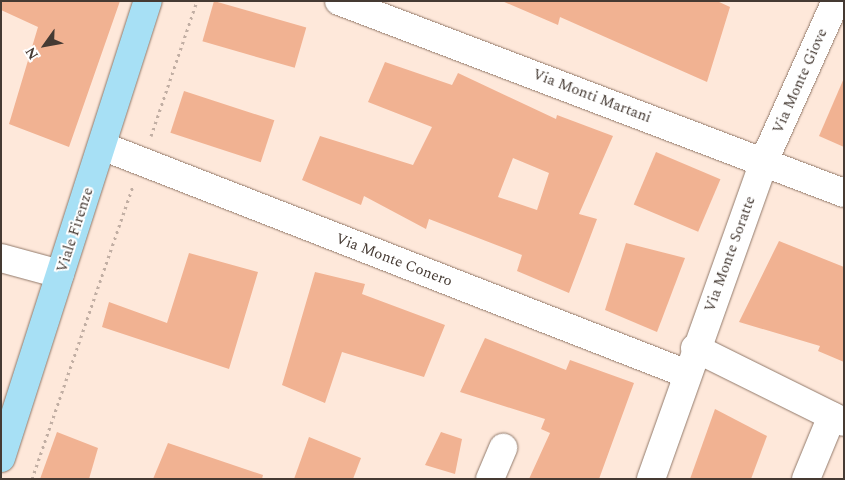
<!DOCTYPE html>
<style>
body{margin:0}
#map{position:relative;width:845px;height:480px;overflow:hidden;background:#fee8da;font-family:Spectral,serif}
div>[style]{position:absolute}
.building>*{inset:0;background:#f1b292;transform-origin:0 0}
.path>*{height:3px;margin-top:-1.5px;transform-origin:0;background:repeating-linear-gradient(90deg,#c1aea3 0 2.5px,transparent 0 6.5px)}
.roads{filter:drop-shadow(0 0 1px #927a6b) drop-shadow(0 0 1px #927a6b)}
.minor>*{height:28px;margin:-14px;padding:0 14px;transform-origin:14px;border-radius:14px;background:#fff}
.major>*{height:28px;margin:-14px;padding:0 14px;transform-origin:14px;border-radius:14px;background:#a7e0f5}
span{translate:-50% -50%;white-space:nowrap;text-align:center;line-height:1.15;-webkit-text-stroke:4px #fff;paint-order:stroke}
.street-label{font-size:15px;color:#453a33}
.frame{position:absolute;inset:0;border:2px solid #453a33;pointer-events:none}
.north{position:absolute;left:20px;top:20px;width:50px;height:50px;-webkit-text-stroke:4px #fff;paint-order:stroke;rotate:238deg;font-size:14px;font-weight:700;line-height:20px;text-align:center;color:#453a33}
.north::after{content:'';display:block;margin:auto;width:18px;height:22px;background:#453a33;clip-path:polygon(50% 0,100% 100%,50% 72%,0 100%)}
</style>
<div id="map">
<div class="building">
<i style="clip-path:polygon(1px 1px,120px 1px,69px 147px,9px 124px,38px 27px,1px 10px)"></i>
<i style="left:214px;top:1px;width:96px;height:42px;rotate:16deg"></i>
<i style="clip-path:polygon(502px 1px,717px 1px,730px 7px,707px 82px,560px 17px,558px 25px)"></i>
<i style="clip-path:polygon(evenodd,385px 62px,452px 85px,458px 73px,556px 119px,557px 115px,613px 136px,579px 214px,597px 219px,569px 293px,517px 271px,522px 255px,429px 219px,426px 229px,364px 196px,361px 205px,302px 180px,320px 136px,413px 165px,432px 127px,368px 102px,385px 62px,513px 158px,549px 173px,537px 210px,498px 197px,513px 158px)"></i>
<i style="clip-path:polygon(844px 78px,844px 147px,819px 136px)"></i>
<i style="left:184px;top:91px;width:95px;height:44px;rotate:18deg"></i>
<i style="left:656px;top:152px;width:70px;height:57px;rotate:23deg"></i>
<i style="clip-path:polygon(779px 241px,844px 267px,844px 362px,818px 351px,820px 346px,739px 322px)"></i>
<i style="clip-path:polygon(626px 243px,685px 258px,657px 332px,605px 310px)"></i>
<i style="clip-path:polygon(189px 253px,258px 272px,229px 369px,102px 327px,109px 302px,167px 323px)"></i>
<i style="clip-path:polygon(315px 272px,365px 284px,362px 294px,445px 325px,424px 377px,342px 352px,325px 403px,282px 385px)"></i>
<i style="clip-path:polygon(485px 338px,566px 370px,570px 360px,634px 383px,599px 479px,529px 479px,550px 433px,541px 429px,545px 419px,460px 392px)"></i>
<i style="clip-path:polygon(715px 409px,767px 436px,751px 479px,690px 479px)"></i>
<i style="clip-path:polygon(57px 432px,98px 448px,89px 479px,40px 479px)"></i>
<i style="clip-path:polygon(441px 432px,462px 439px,455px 474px,425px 465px)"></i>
<i style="clip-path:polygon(309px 437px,361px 458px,353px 479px,294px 479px)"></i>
<i style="clip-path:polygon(168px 443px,263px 475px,262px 479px,153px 479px)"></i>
</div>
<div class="path">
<i style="left:151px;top:136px;width:143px;rotate:-71.2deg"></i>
<i style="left:32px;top:479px;width:310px;rotate:-71deg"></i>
</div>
<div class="roads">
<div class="minor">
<i style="left:339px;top:1px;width:540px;rotate:20.82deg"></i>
<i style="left:102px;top:146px;width:628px;rotate:21.29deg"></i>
<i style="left:1px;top:258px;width:61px;rotate:15.2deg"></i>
<i style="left:695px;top:348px;width:166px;rotate:26.4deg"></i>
<i style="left:490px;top:479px;width:34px;rotate:-67deg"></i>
<i style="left:651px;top:479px;width:337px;rotate:-70.4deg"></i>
<i style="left:764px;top:161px;width:175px;rotate:-65.8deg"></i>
<i style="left:806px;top:479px;width:68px;rotate:-67.6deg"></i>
</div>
<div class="major">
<i style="left:1px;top:458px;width:480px;rotate:-72.2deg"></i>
</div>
</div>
<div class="street-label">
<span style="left:800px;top:81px;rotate:-66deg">Via Monte Giove</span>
<span style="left:592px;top:96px;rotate:21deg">Via Monti Martani</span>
<span style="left:75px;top:230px;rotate:-72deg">Viale Firenze</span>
<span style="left:730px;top:254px;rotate:-70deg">Via Monte Soratte</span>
<span style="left:394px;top:260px;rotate:21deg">Via Monte Conero</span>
</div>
<div class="frame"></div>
<div class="north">N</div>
</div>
